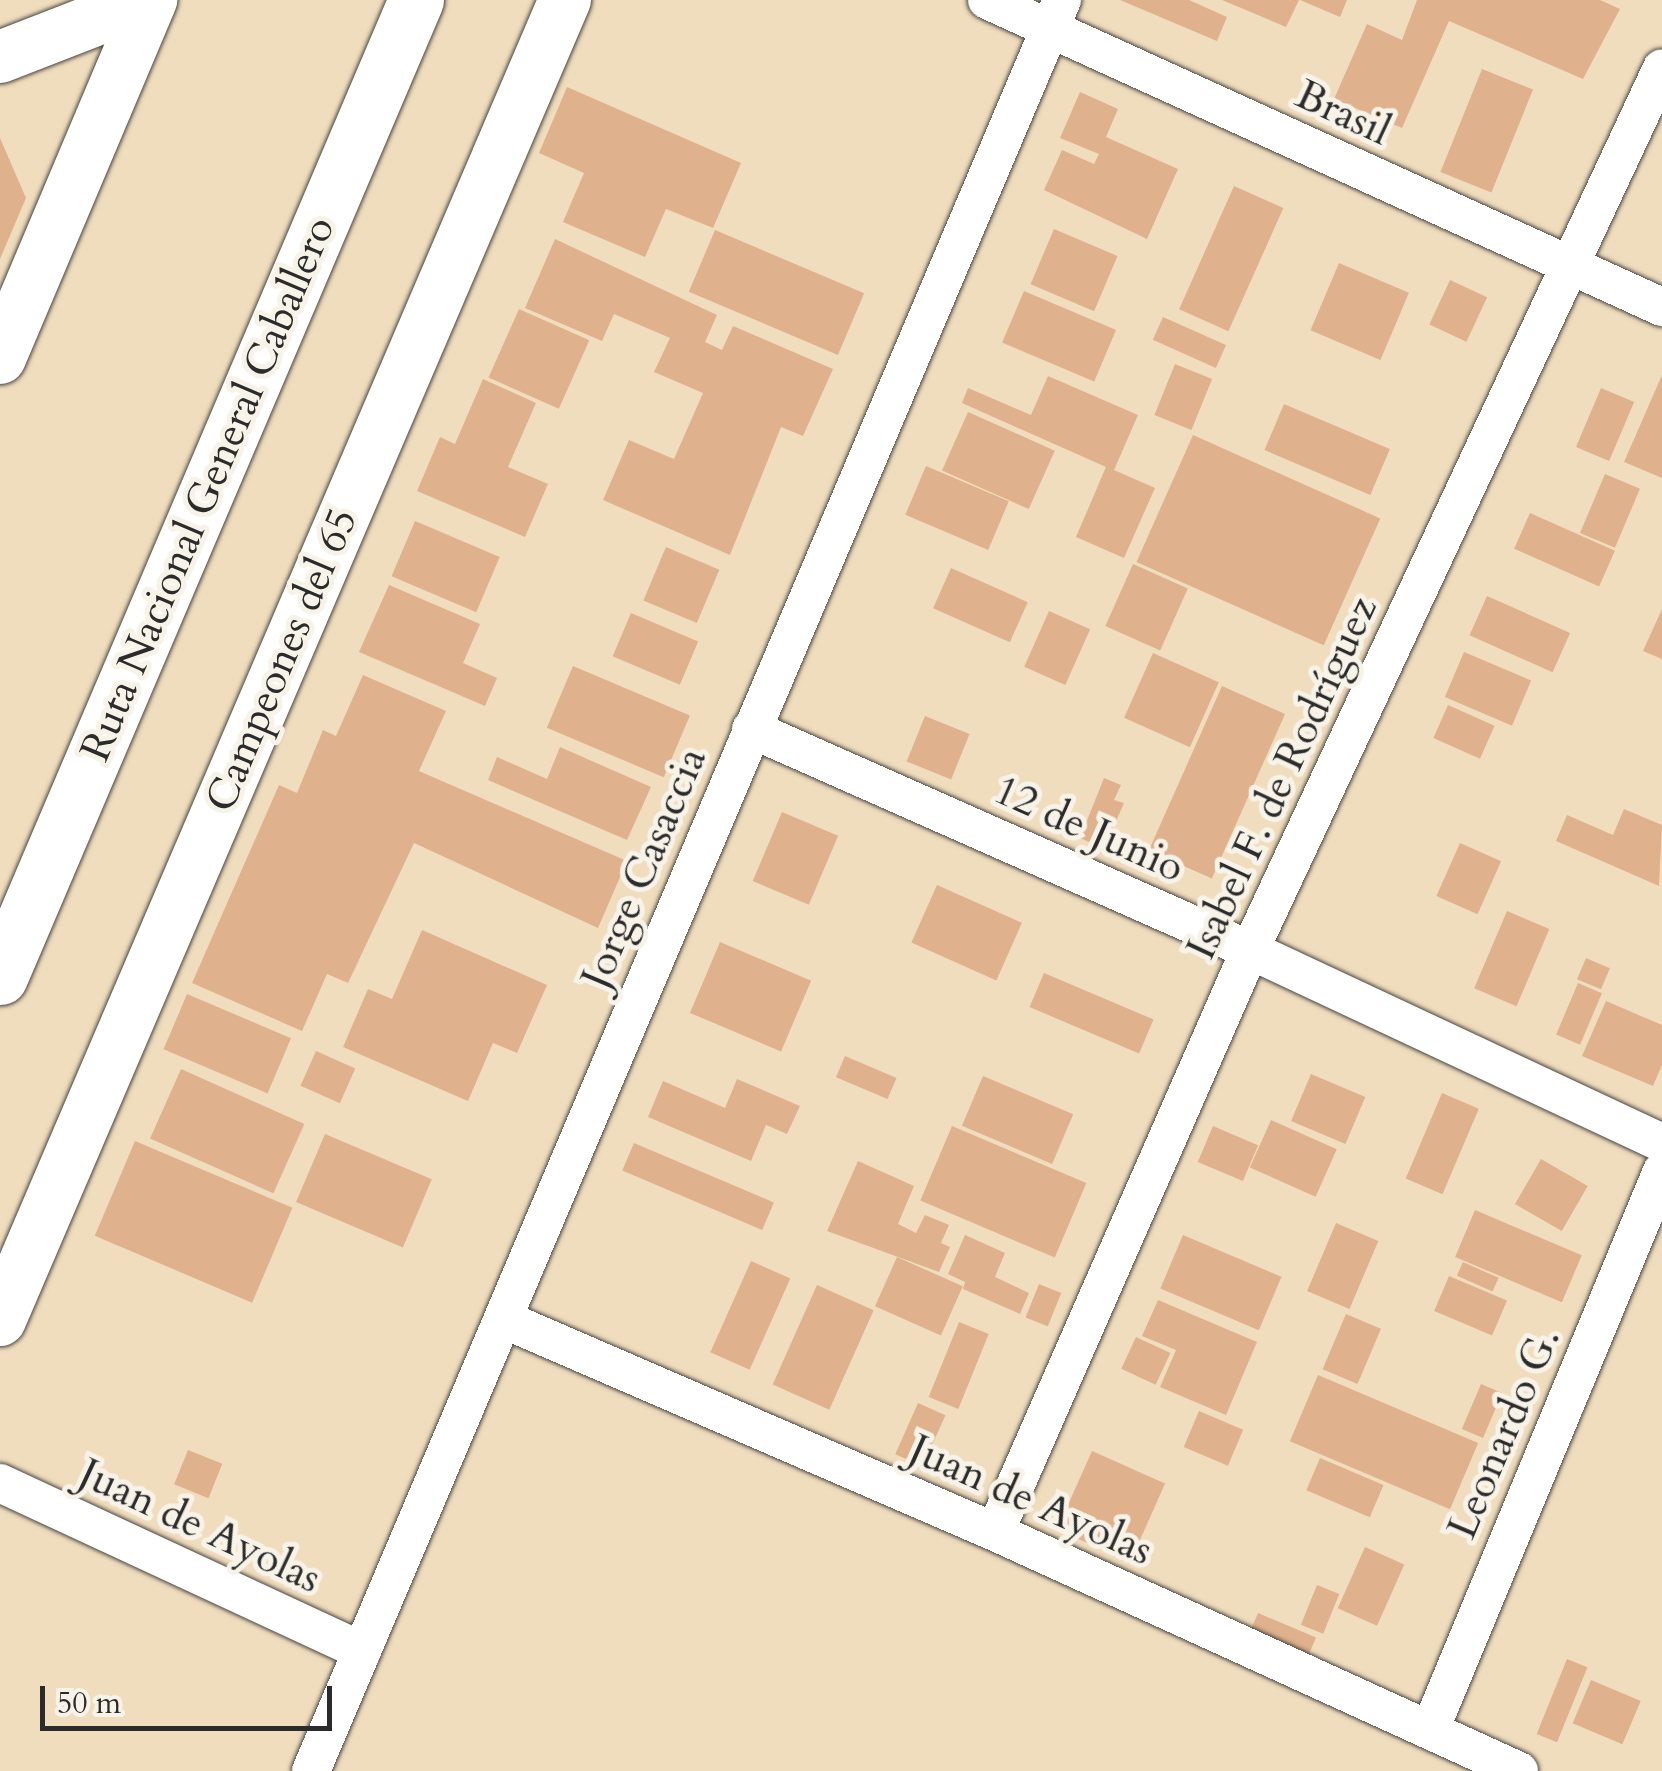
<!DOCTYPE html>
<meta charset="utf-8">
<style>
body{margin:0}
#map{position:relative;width:1662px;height:1771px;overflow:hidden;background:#f0ddbd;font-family:Cardo,serif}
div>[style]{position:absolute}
.building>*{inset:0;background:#dfb28d;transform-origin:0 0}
.roads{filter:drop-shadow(0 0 2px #494641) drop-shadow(0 0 2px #494641)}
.street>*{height:38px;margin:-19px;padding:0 19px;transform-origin:19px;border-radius:19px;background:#fff}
.secondary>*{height:52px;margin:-26px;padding:0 26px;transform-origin:26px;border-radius:26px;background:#fff}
.highway>*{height:55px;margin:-27.5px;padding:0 27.5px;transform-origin:27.5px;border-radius:27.5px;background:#fff}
span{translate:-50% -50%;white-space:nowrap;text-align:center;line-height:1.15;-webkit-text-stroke:10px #f7f3e8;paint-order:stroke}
.street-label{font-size:42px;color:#2b2b2b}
.scale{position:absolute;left:40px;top:1686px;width:292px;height:45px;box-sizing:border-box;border:5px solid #2b2b2b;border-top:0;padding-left:12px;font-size:30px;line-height:35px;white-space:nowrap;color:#2b2b2b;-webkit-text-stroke:8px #f7f3e8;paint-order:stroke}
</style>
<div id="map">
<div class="building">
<i style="clip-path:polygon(1120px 0,1189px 0,1227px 17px,1217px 41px)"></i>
<i style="clip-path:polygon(1222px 0,1299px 0,1286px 27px)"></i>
<i style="clip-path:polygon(1300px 0,1347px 0,1340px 17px)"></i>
<i style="clip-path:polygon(1417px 0,1600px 0,1620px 9px,1583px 79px,1449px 21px,1402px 128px,1334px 99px,1367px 24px,1402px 40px)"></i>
<i style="left:1482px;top:69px;width:55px;height:111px;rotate:22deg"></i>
<i style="clip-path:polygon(567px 87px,741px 163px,713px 228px,666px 209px,645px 257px,563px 222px,584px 173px,539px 153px)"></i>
<i style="clip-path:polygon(1080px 92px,1118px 109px,1106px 137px,1178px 169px,1147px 239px,1044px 190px,1062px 150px,1094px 164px,1099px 154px,1060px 138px)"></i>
<i style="clip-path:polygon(0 138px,26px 198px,0 259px)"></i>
<i style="left:1234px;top:186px;width:54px;height:135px;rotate:24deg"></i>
<i style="left:1054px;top:229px;width:69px;height:60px;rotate:23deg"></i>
<i style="left:715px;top:230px;width:162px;height:67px;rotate:23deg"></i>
<i style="clip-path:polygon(555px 239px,717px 315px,705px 342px,722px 350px,733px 326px,833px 369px,803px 436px,781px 427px,730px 555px,603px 500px,629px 440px,674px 459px,703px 393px,654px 372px,670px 338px,614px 314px,602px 341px,525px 308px)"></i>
<i style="left:1339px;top:263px;width:76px;height:73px;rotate:23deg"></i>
<i style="left:1450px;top:280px;width:41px;height:49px;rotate:25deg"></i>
<i style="left:1024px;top:291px;width:100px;height:56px;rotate:23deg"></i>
<i style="left:519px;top:309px;width:77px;height:75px;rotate:24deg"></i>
<i style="left:1163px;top:317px;width:69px;height:25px;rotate:24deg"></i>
<i style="left:1175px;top:364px;width:40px;height:55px;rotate:22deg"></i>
<i style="clip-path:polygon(1662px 375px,1662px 478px,1624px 462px)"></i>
<i style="clip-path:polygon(1048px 376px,1138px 415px,1114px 470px,1155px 488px,1124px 558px,1076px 537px,1106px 467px,962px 403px,968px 388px,1031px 415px)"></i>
<i style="clip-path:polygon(483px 379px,536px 403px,508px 467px,548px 484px,525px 537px,417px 491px,440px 437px,455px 444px)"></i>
<i style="left:1601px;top:388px;width:36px;height:64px;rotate:23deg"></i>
<i style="left:1284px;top:404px;width:115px;height:50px;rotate:23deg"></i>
<i style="left:968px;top:412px;width:95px;height:64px;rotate:24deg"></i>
<i style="left:1193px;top:435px;width:205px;height:139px;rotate:24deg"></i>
<i style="left:926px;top:466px;width:90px;height:53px;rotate:23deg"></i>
<i style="left:1605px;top:474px;width:38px;height:64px;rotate:23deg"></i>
<i style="left:1530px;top:513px;width:93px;height:39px;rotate:24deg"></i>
<i style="left:415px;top:521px;width:92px;height:60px;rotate:23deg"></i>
<i style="left:666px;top:547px;width:58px;height:58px;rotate:23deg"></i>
<i style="left:1133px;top:564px;width:60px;height:68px;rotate:24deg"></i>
<i style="left:951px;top:568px;width:84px;height:44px;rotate:24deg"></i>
<i style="clip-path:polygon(389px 585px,480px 624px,463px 663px,497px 678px,485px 706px,359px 652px)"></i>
<i style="left:1487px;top:596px;width:91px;height:43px;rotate:24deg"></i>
<i style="clip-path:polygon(1662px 609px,1662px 659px,1643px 651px)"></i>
<i style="left:1049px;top:611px;width:45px;height:61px;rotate:24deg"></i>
<i style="left:631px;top:613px;width:73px;height:47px;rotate:23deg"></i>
<i style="left:1464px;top:652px;width:73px;height:49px;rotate:23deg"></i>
<i style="left:1153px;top:653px;width:72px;height:71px;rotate:24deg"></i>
<i style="left:573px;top:666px;width:127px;height:67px;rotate:23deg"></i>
<i style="clip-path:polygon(363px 675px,446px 711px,419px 771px,627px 861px,598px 928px,414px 843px,348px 983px,327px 974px,302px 1031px,192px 983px,279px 785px,297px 793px,323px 730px,336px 736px)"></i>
<i style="left:1222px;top:686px;width:69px;height:180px;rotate:24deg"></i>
<i style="left:1448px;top:705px;width:51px;height:36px;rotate:24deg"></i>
<i style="left:925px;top:716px;width:48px;height:49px;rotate:22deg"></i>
<i style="clip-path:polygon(560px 747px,651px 787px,627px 840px,488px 780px,497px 757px,547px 779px)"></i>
<i style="clip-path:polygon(1104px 778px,1121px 785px,1114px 800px,1124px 803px,1111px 833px,1147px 848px,1139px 864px,1080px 838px)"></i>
<i style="clip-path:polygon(1624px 809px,1662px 825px,1659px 886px,1556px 841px,1567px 815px,1613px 835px)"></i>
<i style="left:782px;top:812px;width:61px;height:75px;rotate:23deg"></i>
<i style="left:1460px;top:843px;width:45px;height:58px;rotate:24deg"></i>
<i style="left:937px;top:885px;width:93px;height:63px;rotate:24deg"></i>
<i style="left:1507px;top:911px;width:46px;height:84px;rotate:23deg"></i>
<i style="clip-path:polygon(422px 930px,547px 985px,517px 1053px,493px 1043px,468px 1101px,343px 1047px,368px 989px,392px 999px)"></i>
<i style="left:720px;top:942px;width:99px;height:77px;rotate:23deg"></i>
<i style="left:1586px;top:958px;width:26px;height:23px;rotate:23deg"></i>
<i style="left:1044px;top:973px;width:119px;height:37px;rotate:23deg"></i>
<i style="left:1578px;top:983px;width:26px;height:56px;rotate:23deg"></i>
<i style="left:187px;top:994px;width:113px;height:60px;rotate:23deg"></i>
<i style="clip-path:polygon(1606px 1001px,1662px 1025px,1662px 1065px,1653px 1086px,1582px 1056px)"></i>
<i style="left:316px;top:1051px;width:43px;height:38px;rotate:24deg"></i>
<i style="left:845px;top:1056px;width:56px;height:23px;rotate:23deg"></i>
<i style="left:181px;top:1069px;width:135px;height:76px;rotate:24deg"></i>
<i style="left:1311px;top:1074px;width:59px;height:51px;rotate:23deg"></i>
<i style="left:983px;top:1076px;width:98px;height:54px;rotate:23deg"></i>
<i style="clip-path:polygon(737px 1079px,800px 1106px,787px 1134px,766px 1125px,751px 1161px,648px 1117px,663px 1081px,725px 1108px)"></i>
<i style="left:1442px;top:1093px;width:40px;height:93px;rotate:23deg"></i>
<i style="left:1271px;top:1120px;width:72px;height:52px;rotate:24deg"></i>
<i style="left:952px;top:1126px;width:146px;height:81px;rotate:23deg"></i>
<i style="left:1213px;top:1126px;width:49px;height:39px;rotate:23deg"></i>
<i style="left:325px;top:1134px;width:116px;height:74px;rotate:23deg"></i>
<i style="left:135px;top:1141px;width:171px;height:103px;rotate:23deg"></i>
<i style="left:634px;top:1143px;width:152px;height:30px;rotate:23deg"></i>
<i style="left:1541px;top:1159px;width:54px;height:52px;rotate:30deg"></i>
<i style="clip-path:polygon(858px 1161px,914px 1186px,898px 1224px,916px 1233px,925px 1215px,949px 1225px,941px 1243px,950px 1247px,939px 1272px,827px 1231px)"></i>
<i style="left:1475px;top:1210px;width:116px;height:51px;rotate:23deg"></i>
<i style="left:1336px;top:1223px;width:46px;height:74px;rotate:23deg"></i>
<i style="clip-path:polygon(965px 1235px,1005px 1253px,995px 1277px,1029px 1293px,1020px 1314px,963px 1289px,965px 1282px,948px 1274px)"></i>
<i style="left:1183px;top:1235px;width:107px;height:58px;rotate:23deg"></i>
<i style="left:897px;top:1257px;width:72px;height:54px;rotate:24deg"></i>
<i style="left:751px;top:1261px;width:43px;height:100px;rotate:24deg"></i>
<i style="left:1463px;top:1262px;width:39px;height:15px;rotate:24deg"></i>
<i style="left:1449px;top:1276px;width:63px;height:38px;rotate:23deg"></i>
<i style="left:1039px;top:1284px;width:24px;height:36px;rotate:22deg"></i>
<i style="left:817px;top:1285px;width:62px;height:109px;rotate:24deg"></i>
<i style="clip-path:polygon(1158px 1300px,1257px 1342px,1226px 1415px,1160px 1387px,1176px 1350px,1142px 1336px)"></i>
<i style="left:1346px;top:1314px;width:38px;height:60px;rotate:23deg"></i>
<i style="left:959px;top:1322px;width:32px;height:81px;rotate:22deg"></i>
<i style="left:1136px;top:1337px;width:38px;height:35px;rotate:25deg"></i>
<i style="left:1318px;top:1375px;width:174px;height:72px;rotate:23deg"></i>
<i style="left:1481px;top:1384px;width:23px;height:49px;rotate:23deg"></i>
<i style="left:918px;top:1403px;width:30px;height:56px;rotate:24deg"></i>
<i style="left:1199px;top:1411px;width:48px;height:39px;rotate:23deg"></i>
<i style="left:188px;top:1450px;width:37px;height:37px;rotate:22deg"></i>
<i style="left:1092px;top:1451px;width:80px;height:86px;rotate:24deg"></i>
<i style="left:1320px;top:1458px;width:69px;height:35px;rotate:23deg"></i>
<i style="left:1365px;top:1547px;width:43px;height:67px;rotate:24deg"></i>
<i style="left:1317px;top:1585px;width:24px;height:43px;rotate:22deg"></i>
<i style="left:1258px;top:1613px;width:63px;height:24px;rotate:23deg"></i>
<i style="left:1567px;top:1659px;width:22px;height:81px;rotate:22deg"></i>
<i style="left:1591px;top:1680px;width:54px;height:47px;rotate:23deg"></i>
</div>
<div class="roads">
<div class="street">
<i style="left:987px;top:0;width:742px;rotate:24.46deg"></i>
<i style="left:751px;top:729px;width:546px;rotate:23.89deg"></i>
<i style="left:1250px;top:950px;width:455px;rotate:25.1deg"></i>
<i style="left:503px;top:1319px;width:536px;rotate:23.41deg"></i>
<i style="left:995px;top:1532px;width:576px;rotate:24.52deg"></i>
<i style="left:0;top:1483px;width:399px;rotate:24.9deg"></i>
<i style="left:995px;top:1532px;width:635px;rotate:-66.34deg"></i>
<i style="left:1250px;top:950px;width:973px;rotate:-64.96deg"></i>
<i style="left:1430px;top:1730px;width:605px;rotate:-67.46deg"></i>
<i style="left:311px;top:1771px;width:1924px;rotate:-67.02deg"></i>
</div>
<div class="secondary">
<i style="left:0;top:57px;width:158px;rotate:-21.2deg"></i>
<i style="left:0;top:358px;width:389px;rotate:-67.1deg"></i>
<i style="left:0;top:1320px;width:1436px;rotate:-66.83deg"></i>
</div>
<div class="highway">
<i style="left:0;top:977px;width:1062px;rotate:-66.94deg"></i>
</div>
</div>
<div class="street-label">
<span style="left:1343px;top:113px;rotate:25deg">Brasil</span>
<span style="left:208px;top:489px;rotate:-67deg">Ruta Nacional General Caballero</span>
<span style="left:282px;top:660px;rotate:-67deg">Campeones del 65</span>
<span style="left:1282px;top:778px;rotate:-65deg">Isabel F. de Rodríguez</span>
<span style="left:1089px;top:829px;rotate:24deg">12 de Junio</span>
<span style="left:644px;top:868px;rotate:-67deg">Jorge Casaccia</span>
<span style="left:1504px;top:1433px;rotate:-67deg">Leonardo G.</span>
<span style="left:1031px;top:1500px;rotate:24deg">Juan de Ayolas</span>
<span style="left:200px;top:1526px;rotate:25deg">Juan de Ayolas</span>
</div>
<div class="scale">50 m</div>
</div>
